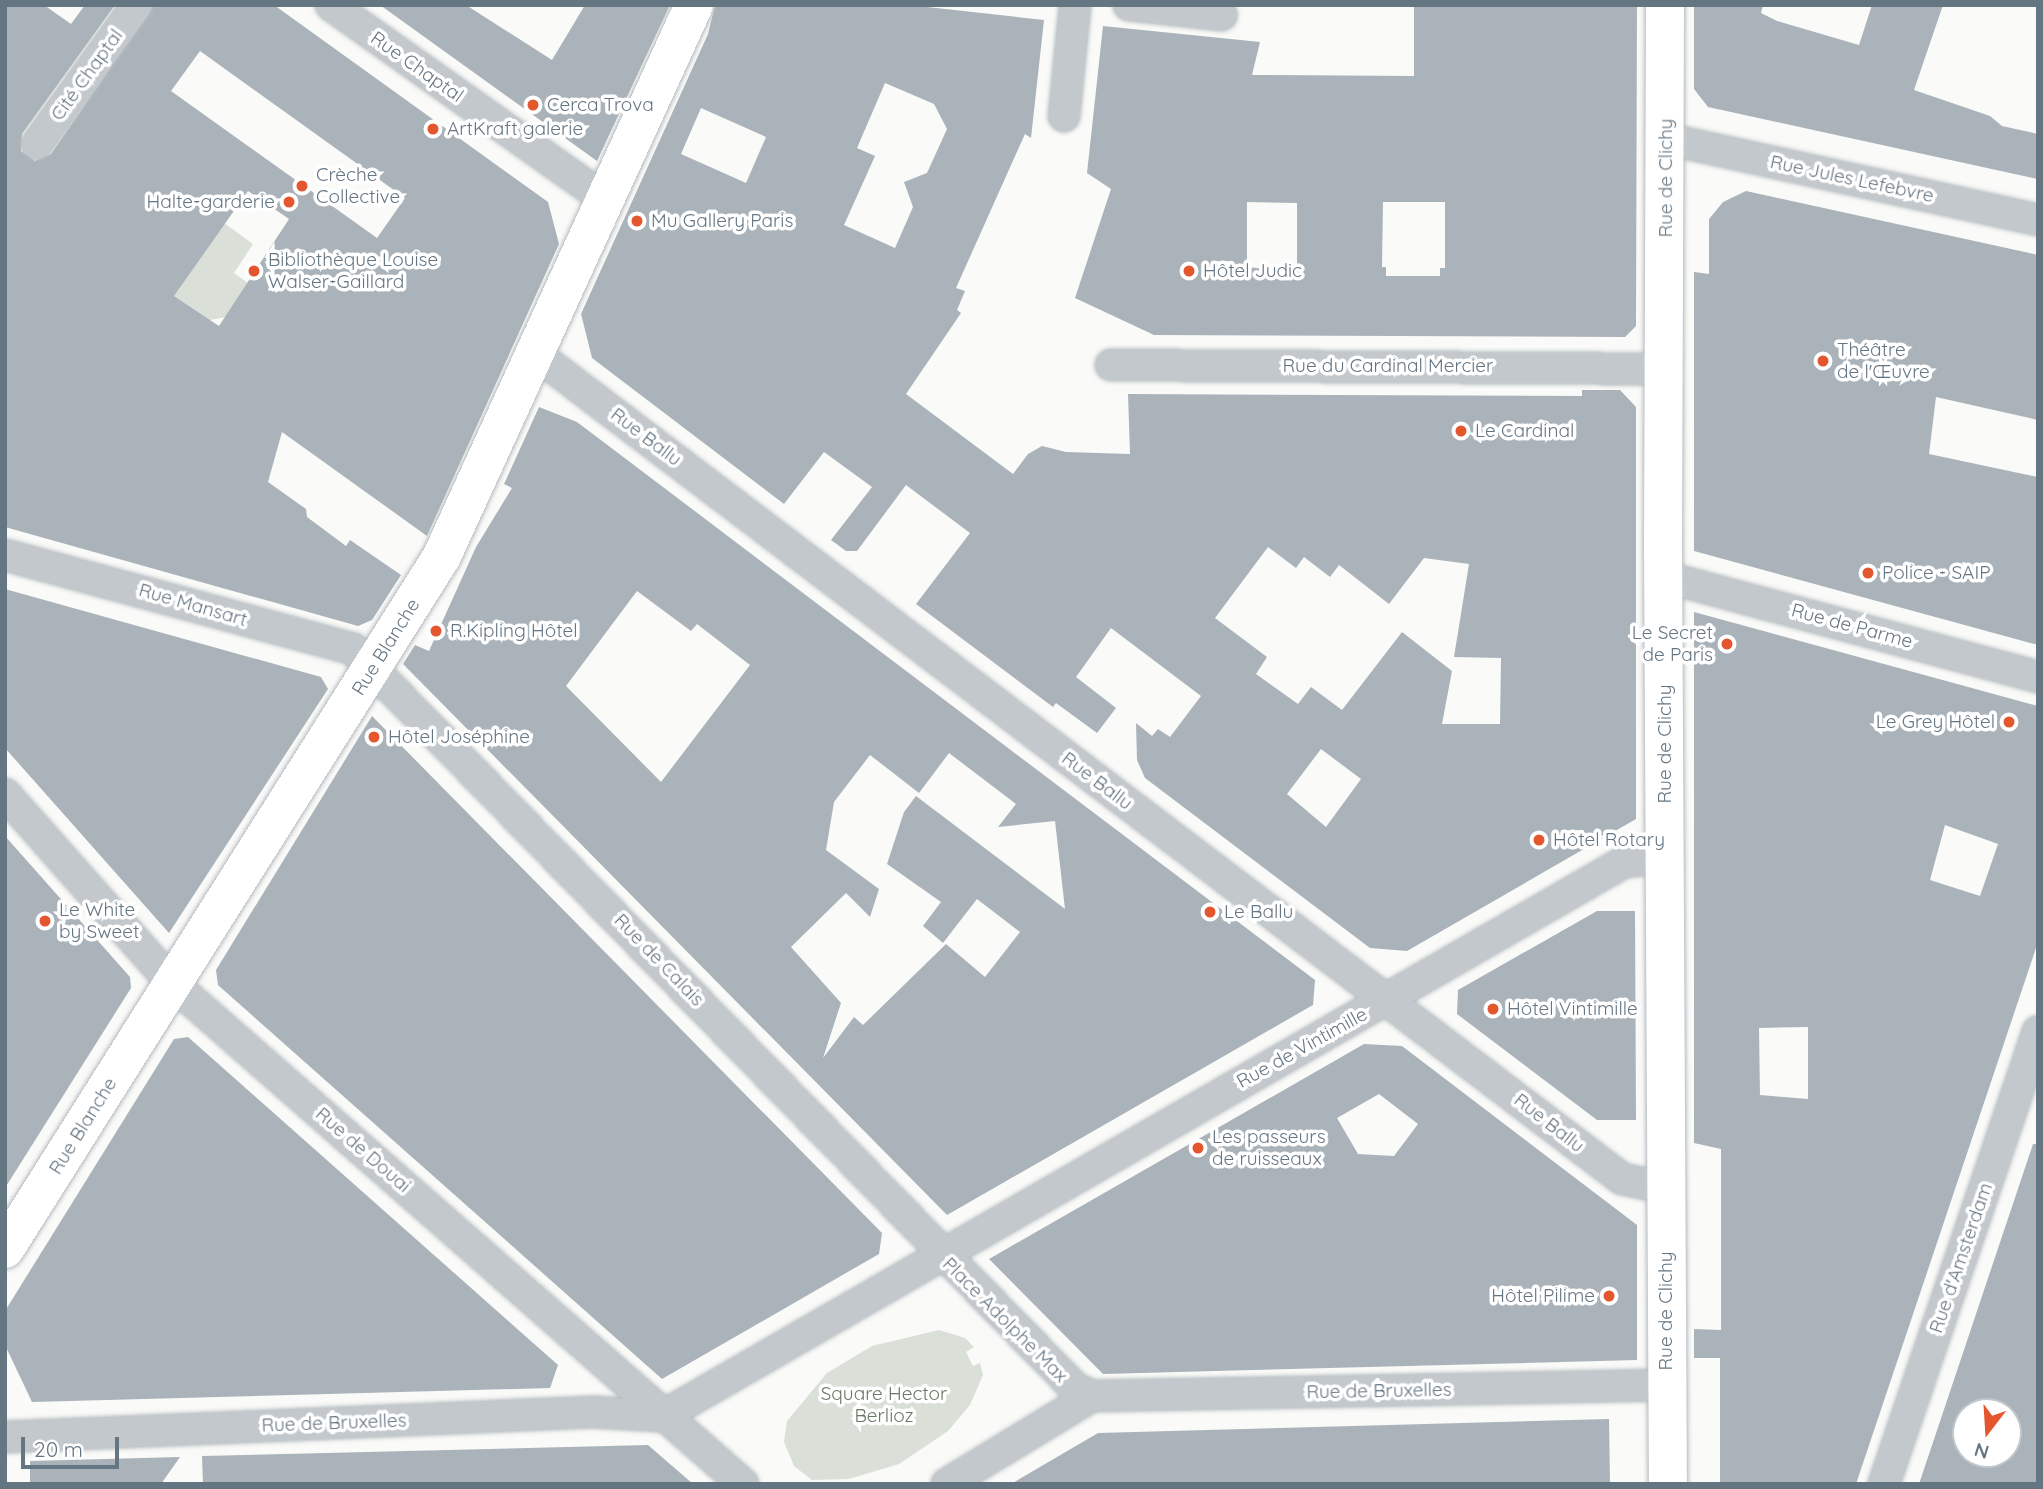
<!DOCTYPE html>
<meta charset="utf-8">
<style>
body{margin:0}
#map{position:relative;width:2043px;height:1489px;overflow:hidden;background:#fafaf8;font-family:Quicksand,sans-serif}
div>[style]{position:absolute}
.green>*{inset:0;background:#dadfd7}
.building>*{inset:0;background:#aab3b9}
.roads{filter:drop-shadow(0 0 2px #b3babf) drop-shadow(0 0 2px #b3babf)}
.street>*{height:30px;margin:-15px;padding:0 15px;transform-origin:15px;border-radius:15px;background:#c3c8cc}
.secondary>*{height:38px;margin:-19px;padding:0 19px;transform-origin:19px;border-radius:19px;background:#fff}
.dots>*{width:19px;height:19px;translate:-50% -50%;box-sizing:border-box;border:4px solid #fff;border-radius:50%}
span{translate:-50% -50%;white-space:nowrap;text-align:center;line-height:1.15;-webkit-text-stroke:7px #fff;paint-order:stroke}
.street-label{font-size:19px;color:#657683}
.poi-label{font-size:19px;color:#657683}
.left{translate:0 -50%;text-align:left}
.right{translate:-100% -50%;text-align:right}
.park-label{font-size:19px;color:#687a64}
.frame{position:absolute;inset:0;border:7px solid #657683;pointer-events:none}
.north{position:absolute;left:1952px;top:1398px;width:70px;height:70px;box-sizing:border-box;background:#fff;border:2px solid #c1c8cd;border-radius:50%;rotate:197deg;font-size:19px;font-weight:700;line-height:28px;text-align:center;color:#657683}
.north::after{content:'';display:block;margin:auto;width:24px;height:32px;background:#e4572e;clip-path:polygon(50% 0,100% 100%,50% 72%,0 100%)}
.scale{position:absolute;left:21px;top:1437px;width:98px;height:32px;box-sizing:border-box;border:4px solid #657683;border-top:0;padding-left:9px;font-size:21px;line-height:24px;white-space:nowrap;color:#657683;-webkit-text-stroke:5px #fff;paint-order:stroke}
</style>
<div id="map">
<div class="green">
<i style="clip-path:polygon(224px 223px,253px 244px,234px 273px,248px 283px,226px 317px,210px 320px,174px 296px)"></i>
<i style="clip-path:polygon(939px 1330px,965px 1338px,974px 1347px,966px 1352px,973px 1366px,980px 1363px,983px 1375px,970px 1405px,948px 1431px,899px 1464px,849px 1479px,812px 1480px,794px 1466px,784px 1442px,787px 1421px,827px 1373px,872px 1346px)"></i>
</div>
<div class="building">
<i style="clip-path:polygon(evenodd,5px 5px,44px 5px,71px 24px,85px 5px,115px 5px,22px 134px,21px 151px,35px 161px,51px 154px,154px 5px,274px 5px,548px 202px,559px 244px,427px 536px,282px 432px,268px 482px,306px 509px,307px 517px,346px 546px,350px 540px,401px 575px,372px 620px,358px 626px,5px 527px,5px 5px,200px 51px,405px 198px,377px 238px,171px 91px,200px 51px,5px 5px,248px 191px,289px 219px,219px 326px,174px 296px,248px 191px)"></i>
<i style="clip-path:polygon(380px 5px,466px 5px,552px 60px,585px 5px,670px 5px,597px 161px)"></i>
<i style="clip-path:polygon(evenodd,715px 5px,909px 5px,1044px 20px,1031px 138px,1025px 134px,956px 288px,965px 291px,957px 310px,961px 313px,906px 394px,1013px 474px,1028px 454px,1042px 446px,1066px 452px,1130px 454px,1128px 394px,1582px 396px,1582px 390px,1620px 390px,1636px 407px,1636px 819px,1407px 951px,1370px 948px,1145px 778px,1137px 760px,1136px 723px,1152px 736px,1158px 729px,1170px 737px,1201px 696px,1111px 628px,1076px 677px,1116px 708px,1097px 733px,1056px 703px,1053px 707px,916px 604px,970px 533px,906px 485px,857px 551px,846px 551px,831px 540px,872px 487px,824px 452px,784px 504px,592px 358px,581px 314px,708px 34px,715px 5px,885px 83px,934px 104px,947px 129px,927px 173px,904px 182px,913px 207px,895px 248px,844px 225px,875px 156px,857px 148px,885px 83px,715px 5px,701px 108px,766px 137px,746px 183px,681px 154px,701px 108px,715px 5px,1268px 547px,1296px 568px,1304px 557px,1330px 577px,1339px 565px,1389px 604px,1424px 558px,1469px 564px,1454px 657px,1501px 658px,1500px 724px,1442px 724px,1452px 671px,1402px 632px,1342px 710px,1311px 687px,1298px 704px,1256px 674px,1267px 657px,1215px 618px,1268px 547px,715px 5px,1321px 749px,1361px 779px,1326px 827px,1287px 794px,1321px 749px)"></i>
<i style="clip-path:polygon(evenodd,1414px 5px,1637px 5px,1636px 326px,1625px 337px,1154px 335px,1075px 298px,1111px 189px,1087px 173px,1103px 26px,1260px 42px,1252px 75px,1414px 76px,1414px 5px,1247px 202px,1297px 203px,1297px 272px,1247px 267px,1247px 202px,1414px 5px,1383px 202px,1445px 202px,1445px 268px,1440px 268px,1440px 276px,1386px 276px,1386px 267px,1382px 267px,1383px 202px)"></i>
<i style="clip-path:polygon(1694px 5px,1763px 5px,1761px 13px,1777px 21px,1859px 45px,1872px 5px,1943px 5px,1914px 90px,1990px 116px,2002px 126px,2038px 134px,2038px 179px,1708px 107px,1694px 89px)"></i>
<i style="clip-path:polygon(1746px 191px,2038px 255px,2038px 420px,1936px 397px,1929px 454px,2038px 477px,2038px 645px,1694px 551px,1694px 272px,1709px 274px,1709px 219px,1723px 202px)"></i>
<i style="clip-path:polygon(evenodd,539px 407px,577px 422px,1315px 980px,1313px 1005px,947px 1215px,403px 664px,415px 645px,429px 651px,476px 547px,512px 488px,504px 484px,539px 407px,637px 591px,691px 631px,697px 624px,750px 665px,661px 782px,566px 686px,637px 591px,539px 407px,949px 753px,1016px 804px,998px 827px,1055px 821px,1065px 909px,916px 796px,904px 812px,887px 864px,941px 902px,923px 926px,943px 943px,977px 899px,1020px 932px,985px 977px,946px 944px,863px 1025px,854px 1017px,823px 1058px,841px 1003px,791px 947px,846px 893px,870px 917px,879px 889px,826px 850px,834px 802px,870px 755px,919px 793px,949px 753px)"></i>
<i style="clip-path:polygon(5px 589px,321px 677px,328px 689px,169px 933px,5px 748px)"></i>
<i style="clip-path:polygon(evenodd,1694px 612px,2038px 706px,2038px 942px,1856px 1484px,1720px 1484px,1720px 1358px,1694px 1358px,1694px 1329px,1721px 1330px,1721px 1149px,1694px 1143px,1694px 612px,1945px 825px,1998px 844px,1980px 896px,1930px 880px,1945px 825px,1694px 612px,1808px 1027px,1808px 1099px,1760px 1095px,1759px 1028px,1808px 1027px)"></i>
<i style="clip-path:polygon(372px 716px,882px 1233px,879px 1254px,662px 1379px,218px 985px,216px 970px)"></i>
<i style="clip-path:polygon(5px 836px,130px 977px,131px 988px,5px 1188px)"></i>
<i style="clip-path:polygon(1597px 911px,1635px 911px,1636px 1120px,1597px 1120px,1457px 1014px,1458px 990px)"></i>
<i style="clip-path:polygon(188px 1037px,558px 1365px,550px 1388px,32px 1402px,5px 1345px,5px 1311px,174px 1039px)"></i>
<i style="clip-path:polygon(evenodd,1364px 1044px,1402px 1046px,1637px 1225px,1637px 1360px,1103px 1374px,989px 1259px,1364px 1044px,1379px 1094px,1418px 1124px,1394px 1156px,1358px 1154px,1337px 1118px,1379px 1094px)"></i>
<i style="clip-path:polygon(evenodd,2033px 1144px,2038px 1144px,2038px 1484px,1919px 1484px,2033px 1144px,1966px 1412px,2008px 1412px,2008px 1454px,1966px 1454px,1966px 1412px)"></i>
<i style="clip-path:polygon(1609px 1419px,1610px 1484px,1011px 1484px,1098px 1433px)"></i>
<i style="clip-path:polygon(648px 1445px,693px 1484px,203px 1484px,202px 1456px)"></i>
<i style="clip-path:polygon(180px 1457px,161px 1484px,30px 1484px,30px 1461px)"></i>
</div>
<div class="roads">
<div class="street">
<i style="left:331px;top:5px;width:337px;rotate:35.3deg"></i>
<i style="left:1129px;top:5px;width:93px;rotate:6.2deg"></i>
<i style="left:1064px;top:116px;width:112px;rotate:-84.3deg"></i>
<i style="left:1667px;top:139px;width:380px;rotate:12.3deg"></i>
<i style="left:37px;top:144px;width:171px;rotate:-54.3deg"></i>
<i style="left:537px;top:355px;width:1362px;rotate:37.21deg"></i>
<i style="left:1622px;top:1179px;width:44px;rotate:11.8deg"></i>
<i style="left:1111px;top:365px;width:555px;rotate:0.41deg"></i>
<i style="left:5px;top:555px;width:360px;rotate:15.1deg"></i>
<i style="left:353px;top:649px;width:1033px;rotate:45.67deg"></i>
<i style="left:1075px;top:1388px;width:19px;rotate:25deg"></i>
<i style="left:1092px;top:1396px;width:575px;rotate:-1.1deg"></i>
<i style="left:1665px;top:577px;width:386px;rotate:15deg"></i>
<i style="left:5px;top:794px;width:254px;rotate:48.5deg"></i>
<i style="left:173px;top:984px;width:758px;rotate:41.26deg"></i>
<i style="left:5px;top:1437px;width:589px;rotate:-2.43deg"></i>
<i style="left:593px;top:1412px;width:70px;rotate:3.3deg"></i>
<i style="left:663px;top:1416px;width:1109px;rotate:-29.96deg"></i>
<i style="left:1624px;top:862px;width:41px;rotate:-7deg"></i>
<i style="left:947px;top:1484px;width:170px;rotate:-31.3deg"></i>
<i style="left:1884px;top:1484px;width:478px;rotate:-71.2deg"></i>
</div>
<div class="secondary">
<i style="left:1665px;top:5px;width:538px;rotate:90.21deg"></i>
<i style="left:1663px;top:543px;width:941px;rotate:89.7deg"></i>
<i style="left:5px;top:1249px;width:819px;rotate:-57.76deg"></i>
<i style="left:442px;top:556px;width:606px;rotate:-65.42deg"></i>
</div>
</div>
<div class="dots">
<i style="left:533px;top:105px;background:#e4572e"></i>
<i style="left:433px;top:129px;background:#e4572e"></i>
<i style="left:302px;top:186px;background:#e4572e"></i>
<i style="left:289px;top:202px;background:#e4572e"></i>
<i style="left:637px;top:221px;background:#e4572e"></i>
<i style="left:254px;top:271px;background:#e4572e"></i>
<i style="left:1189px;top:271px;background:#e4572e"></i>
<i style="left:1823px;top:361px;background:#e4572e"></i>
<i style="left:1461px;top:431px;background:#e4572e"></i>
<i style="left:1868px;top:573px;background:#e4572e"></i>
<i style="left:436px;top:631px;background:#e4572e"></i>
<i style="left:1727px;top:644px;background:#e4572e"></i>
<i style="left:2009px;top:722px;background:#e4572e"></i>
<i style="left:374px;top:737px;background:#e4572e"></i>
<i style="left:1539px;top:840px;background:#e4572e"></i>
<i style="left:1210px;top:912px;background:#e4572e"></i>
<i style="left:45px;top:921px;background:#e4572e"></i>
<i style="left:1493px;top:1009px;background:#e4572e"></i>
<i style="left:1198px;top:1148px;background:#e4572e"></i>
<i style="left:1609px;top:1296px;background:#e4572e"></i>
</div>
<div class="street-label">
<span style="left:417px;top:67px;rotate:35deg">Rue Chaptal</span>
<span style="left:87px;top:75px;rotate:-54deg">Cité Chaptal</span>
<span style="left:1666px;top:178px;rotate:-90deg">Rue de Clichy</span>
<span style="left:1852px;top:179px;rotate:12deg">Rue Jules Lefebvre</span>
<span style="left:1388px;top:366px">Rue du Cardinal Mercier</span>
<span style="left:646px;top:437px;rotate:37deg">Rue Ballu</span>
<span style="left:193px;top:605px;rotate:16deg">Rue Mansart</span>
<span style="left:1852px;top:626px;rotate:15deg">Rue de Parme</span>
<span style="left:386px;top:647px;rotate:-58deg">Rue Blanche</span>
<span style="left:1665px;top:744px;rotate:-90deg">Rue de Clichy</span>
<span style="left:1097px;top:781px;rotate:37deg">Rue Ballu</span>
<span style="left:659px;top:960px;rotate:46deg">Rue de Calais</span>
<span style="left:1302px;top:1048px;rotate:-29deg">Rue de Vintimille</span>
<span style="left:1549px;top:1123px;rotate:38deg">Rue Ballu</span>
<span style="left:83px;top:1126px;rotate:-58deg">Rue Blanche</span>
<span style="left:363px;top:1150px;rotate:41deg">Rue de Douai</span>
<span style="left:1961px;top:1258px;rotate:-71deg">Rue d'Amsterdam</span>
<span style="left:1666px;top:1311px;rotate:-90deg">Rue de Clichy</span>
<span style="left:1005px;top:1320px;rotate:45deg">Place Adolphe Max</span>
<span style="left:1379px;top:1391px;rotate:-1deg">Rue de Bruxelles</span>
<span style="left:334px;top:1423px;rotate:-2deg">Rue de Bruxelles</span>
</div>
<div class="poi-label">
<span class="left" style="left:547px;top:105px">Cerca Trova</span>
<span class="left" style="left:447px;top:129px">ArtKraft galerie</span>
<span class="left" style="left:316px;top:186px">Crèche<br>Collective</span>
<span class="right" style="left:275px;top:202px">Halte-garderie</span>
<span class="left" style="left:651px;top:221px">Mu Gallery Paris</span>
<span class="left" style="left:268px;top:271px">Bibliothèque Louise<br>Walser-Gaillard</span>
<span class="left" style="left:1203px;top:271px">Hôtel Judic</span>
<span class="left" style="left:1837px;top:361px">Théâtre<br>de l'Œuvre</span>
<span class="left" style="left:1475px;top:431px">Le Cardinal</span>
<span class="left" style="left:1882px;top:573px">Police - SAIP</span>
<span class="left" style="left:450px;top:631px">R.Kipling Hôtel</span>
<span class="right" style="left:1713px;top:644px">Le Secret<br>de Paris</span>
<span class="right" style="left:1995px;top:722px">Le Grey Hôtel</span>
<span class="left" style="left:388px;top:737px">Hôtel Joséphine</span>
<span class="left" style="left:1553px;top:840px">Hôtel Rotary</span>
<span class="left" style="left:59px;top:921px">Le White<br>by Sweet</span>
<span class="left" style="left:1224px;top:912px">Le Ballu</span>
<span class="left" style="left:1507px;top:1009px">Hôtel Vintimille</span>
<span class="left" style="left:1212px;top:1148px">Les passeurs<br>de ruisseaux</span>
<span class="right" style="left:1595px;top:1296px">Hôtel Pilime</span>
</div>
<div class="park-label">
<span style="left:884px;top:1405px">Square Hector<br>Berlioz</span>
</div>
<div class="frame"></div>
<div class="north">N</div>
<div class="scale">20 m</div>
</div>
